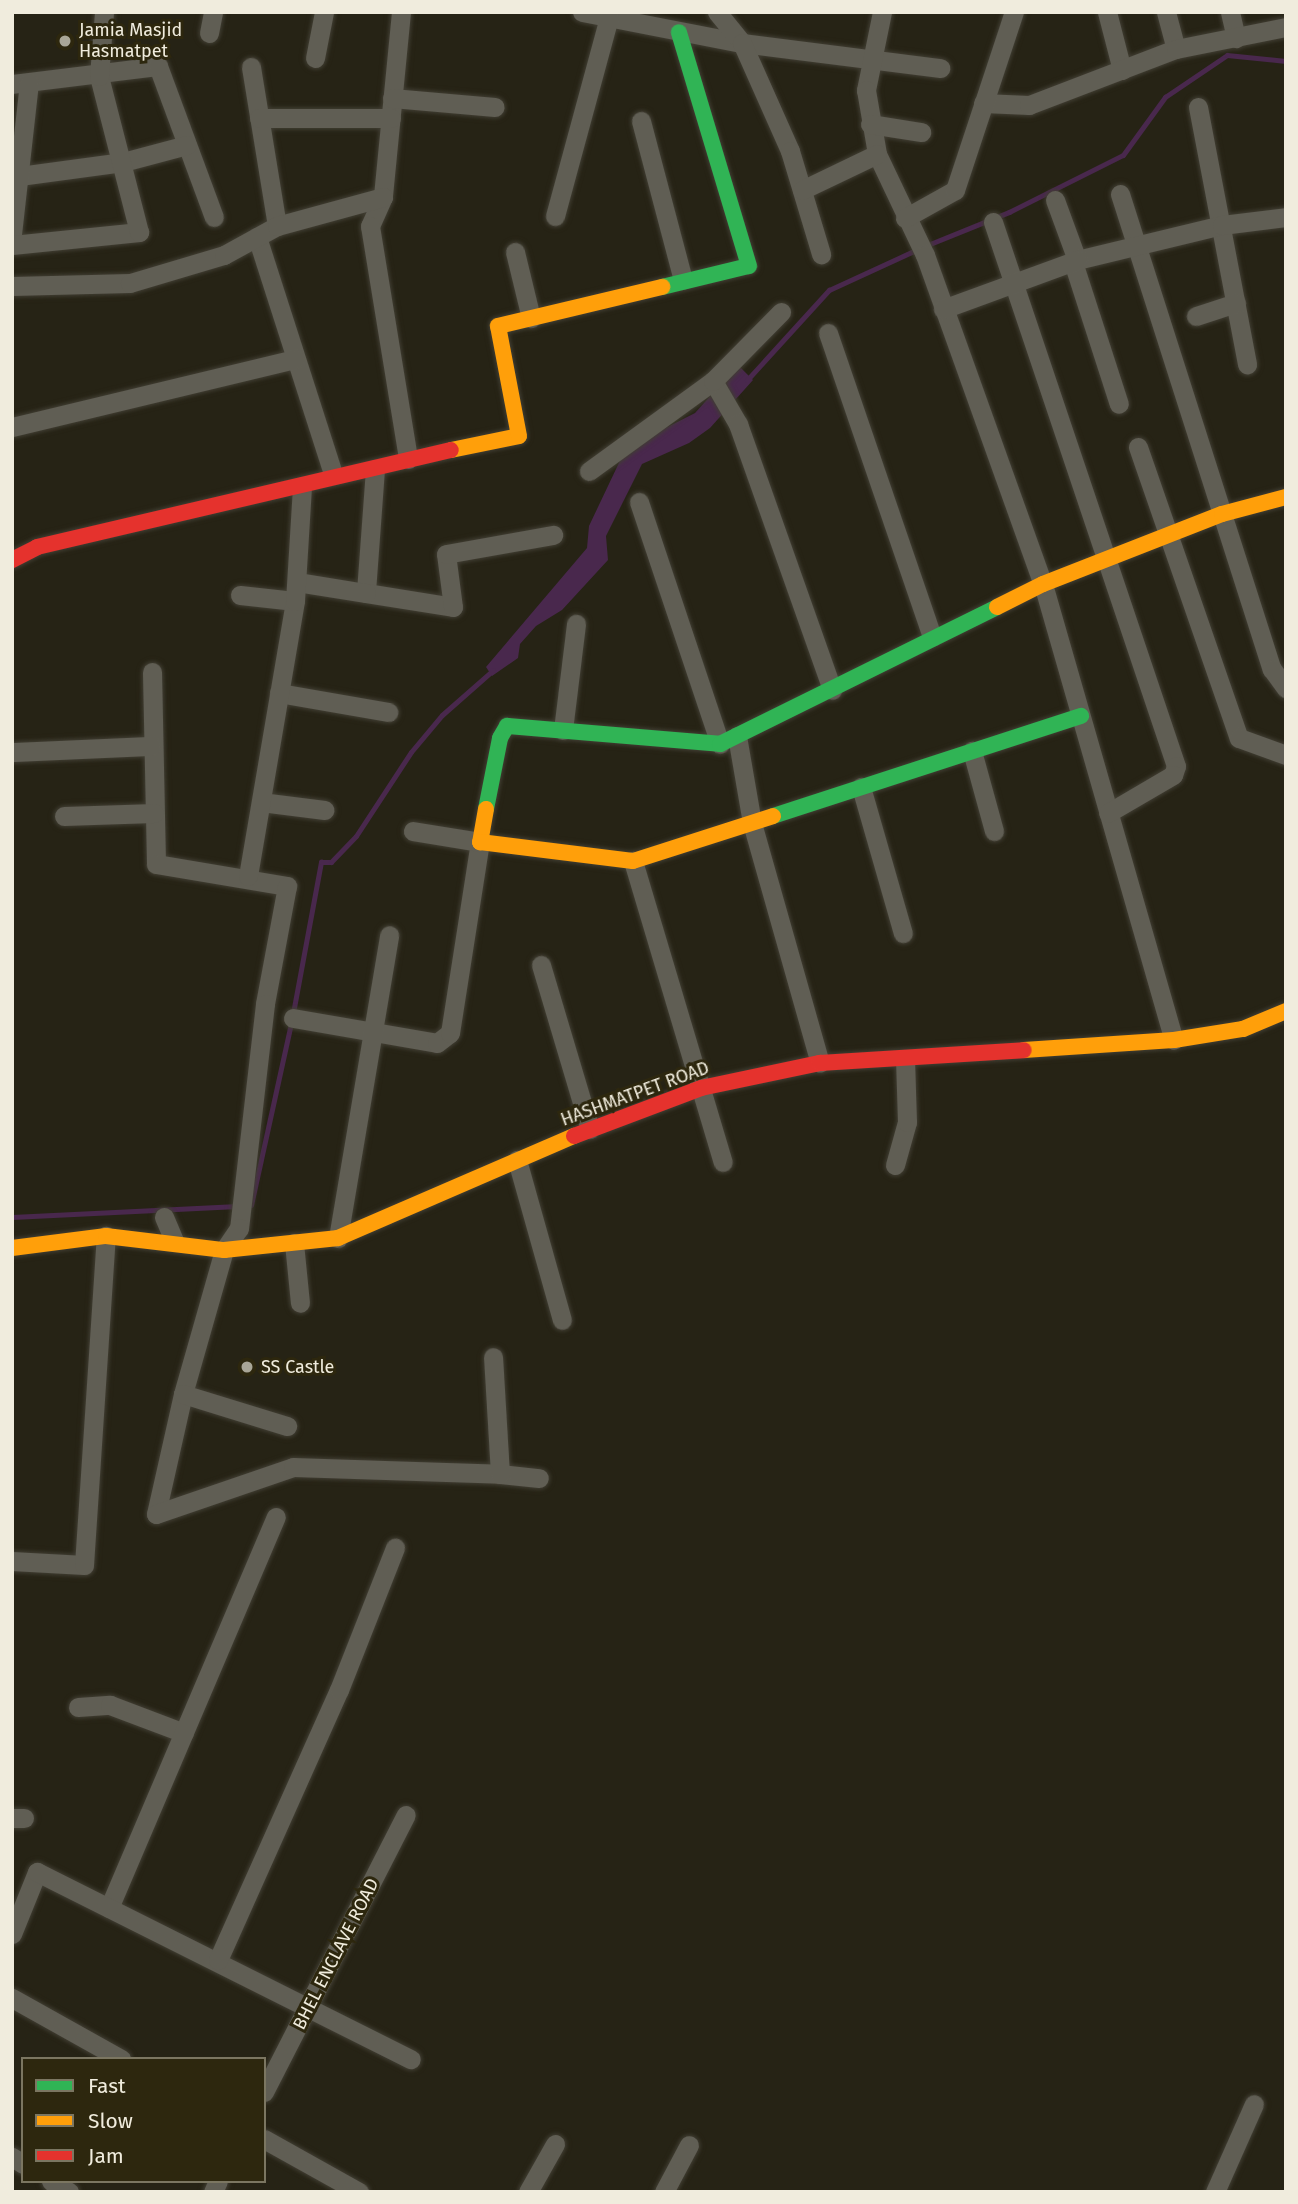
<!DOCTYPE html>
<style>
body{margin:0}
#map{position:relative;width:1298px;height:2204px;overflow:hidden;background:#262315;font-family:"Fira Sans",sans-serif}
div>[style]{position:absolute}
.water>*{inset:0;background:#49284d}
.stream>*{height:5px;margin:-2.5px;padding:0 2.5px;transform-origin:2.5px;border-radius:2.5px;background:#49284d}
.roads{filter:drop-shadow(0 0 2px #413e33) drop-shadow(0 0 2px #413e33)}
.street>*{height:19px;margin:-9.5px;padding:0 9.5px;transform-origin:9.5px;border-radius:9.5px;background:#605e54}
.fast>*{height:16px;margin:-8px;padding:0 8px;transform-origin:8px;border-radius:8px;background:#30b455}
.slow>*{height:16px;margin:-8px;padding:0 8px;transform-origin:8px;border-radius:8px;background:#ff9f0a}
.jam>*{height:16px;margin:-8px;padding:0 8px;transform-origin:8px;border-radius:8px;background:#e5322d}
.dots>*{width:19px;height:19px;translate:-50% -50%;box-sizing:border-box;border:4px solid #2d270e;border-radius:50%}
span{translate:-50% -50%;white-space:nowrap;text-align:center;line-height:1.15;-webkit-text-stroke:6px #2d270e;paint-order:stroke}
.poi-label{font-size:18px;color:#f0ecdd}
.left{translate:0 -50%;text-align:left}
.street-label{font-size:18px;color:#f0ecdd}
.frame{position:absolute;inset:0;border:14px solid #f0ecdd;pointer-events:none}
.legend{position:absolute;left:21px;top:2057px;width:245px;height:126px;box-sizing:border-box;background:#2d270e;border:2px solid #7b7661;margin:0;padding:9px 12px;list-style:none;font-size:21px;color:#f0ecdd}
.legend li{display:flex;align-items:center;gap:14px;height:35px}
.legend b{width:35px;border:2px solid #7b7661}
</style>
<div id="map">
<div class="water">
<i style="clip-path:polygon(738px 365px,753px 380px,710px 428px,689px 443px,642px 464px,606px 536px,608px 560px,562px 610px,536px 626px,520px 644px,518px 658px,492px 676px,486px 667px,587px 548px,589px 526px,626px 448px,695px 413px)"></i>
</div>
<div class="stream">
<i style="left:925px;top:246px;width:91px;rotate:-22deg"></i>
<i style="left:1009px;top:212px;width:127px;rotate:-26.6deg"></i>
<i style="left:1123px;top:155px;width:72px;rotate:-54.1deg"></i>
<i style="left:1165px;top:97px;width:75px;rotate:-34.1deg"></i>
<i style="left:1227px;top:55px;width:59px;rotate:5.8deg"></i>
<i style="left:747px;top:380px;width:122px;rotate:-47.7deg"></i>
<i style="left:829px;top:290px;width:96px;rotate:-24.7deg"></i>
<i style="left:293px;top:1013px;width:154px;rotate:-79.5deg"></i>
<i style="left:321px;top:862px;width:10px"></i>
<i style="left:331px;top:862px;width:36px;rotate:-46deg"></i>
<i style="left:356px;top:836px;width:100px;rotate:-56.8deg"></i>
<i style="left:411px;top:752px;width:48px;rotate:-50deg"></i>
<i style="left:442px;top:715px;width:68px;rotate:-41.4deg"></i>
<i style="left:251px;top:1205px;width:186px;rotate:-77.6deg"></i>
<i style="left:12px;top:1217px;width:226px;rotate:-2.8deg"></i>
</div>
<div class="roads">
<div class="street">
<i style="left:401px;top:12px;width:186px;rotate:95.6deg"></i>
<i style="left:383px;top:197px;width:32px;rotate:114deg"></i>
<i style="left:370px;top:226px;width:236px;rotate:80.7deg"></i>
<i style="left:582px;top:12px;width:163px;rotate:11deg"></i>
<i style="left:742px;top:43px;width:200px;rotate:7.2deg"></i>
<i style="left:717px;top:12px;width:40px;rotate:51deg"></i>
<i style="left:742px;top:43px;width:118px;rotate:66deg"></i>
<i style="left:790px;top:151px;width:108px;rotate:73.2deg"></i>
<i style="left:882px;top:12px;width:80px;rotate:101.6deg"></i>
<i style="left:866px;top:90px;width:65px;rotate:80.2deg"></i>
<i style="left:877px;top:154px;width:112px;rotate:64.6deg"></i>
<i style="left:925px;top:255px;width:350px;rotate:70.3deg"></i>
<i style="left:1043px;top:584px;width:474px;rotate:74deg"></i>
<i style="left:1107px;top:12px;width:60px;rotate:75.5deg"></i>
<i style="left:1166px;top:12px;width:38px;rotate:75deg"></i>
<i style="left:1230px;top:12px;width:27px;rotate:77deg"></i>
<i style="left:209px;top:33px;width:21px;rotate:-79deg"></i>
<i style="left:315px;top:58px;width:47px;rotate:-78.9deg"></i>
<i style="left:251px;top:67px;width:161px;rotate:80.7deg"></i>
<i style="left:12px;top:84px;width:147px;rotate:-7deg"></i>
<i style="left:158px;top:66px;width:161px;rotate:69.7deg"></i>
<i style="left:392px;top:98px;width:103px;rotate:5deg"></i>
<i style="left:983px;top:103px;width:46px;rotate:2.5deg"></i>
<i style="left:1029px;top:105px;width:157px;rotate:-20.9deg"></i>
<i style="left:1176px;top:49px;width:112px;rotate:-11.3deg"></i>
<i style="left:1198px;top:107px;width:262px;rotate:79.2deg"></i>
<i style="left:259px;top:118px;width:132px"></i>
<i style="left:641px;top:121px;width:164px;rotate:75.2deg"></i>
<i style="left:870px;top:124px;width:52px;rotate:8.9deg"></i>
<i style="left:12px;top:177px;width:112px;rotate:-7.7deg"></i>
<i style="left:123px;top:162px;width:66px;rotate:-14.9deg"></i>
<i style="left:802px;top:190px;width:83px;rotate:-25.6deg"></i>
<i style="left:1120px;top:194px;width:499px;rotate:72.3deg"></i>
<i style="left:1272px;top:669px;width:24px;rotate:54deg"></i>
<i style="left:1055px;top:200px;width:64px;rotate:69.9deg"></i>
<i style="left:1077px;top:260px;width:149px;rotate:-13.6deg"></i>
<i style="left:1222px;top:225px;width:64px;rotate:-7.1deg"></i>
<i style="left:555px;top:216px;width:206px;rotate:-74.8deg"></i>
<i style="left:905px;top:218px;width:57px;rotate:-29.2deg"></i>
<i style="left:955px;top:190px;width:188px;rotate:-71.7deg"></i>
<i style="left:993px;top:222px;width:574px;rotate:71.41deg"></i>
<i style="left:1176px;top:766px;width:9px;rotate:108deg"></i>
<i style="left:1173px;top:775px;width:75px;rotate:149.7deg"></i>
<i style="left:12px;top:234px;width:152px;rotate:-83.6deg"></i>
<i style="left:257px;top:237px;width:249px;rotate:72.2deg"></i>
<i style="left:12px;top:245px;width:128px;rotate:-5.8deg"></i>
<i style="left:139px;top:232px;width:161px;rotate:-104.4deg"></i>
<i style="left:99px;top:76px;width:64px;rotate:-85.5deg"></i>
<i style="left:515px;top:252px;width:68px;rotate:76.4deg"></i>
<i style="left:1073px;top:262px;width:149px;rotate:72.1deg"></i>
<i style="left:12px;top:286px;width:118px;rotate:-1.5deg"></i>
<i style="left:130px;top:283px;width:98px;rotate:-16.6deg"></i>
<i style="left:224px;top:255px;width:60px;rotate:-28.7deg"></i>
<i style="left:277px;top:226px;width:110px;rotate:-15.3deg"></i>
<i style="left:943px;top:309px;width:143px;rotate:-20.1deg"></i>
<i style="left:1196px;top:316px;width:42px;rotate:-18deg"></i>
<i style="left:828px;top:333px;width:321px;rotate:71.1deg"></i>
<i style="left:713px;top:381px;width:50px;rotate:59.8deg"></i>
<i style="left:738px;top:424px;width:282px;rotate:70.5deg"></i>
<i style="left:12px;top:427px;width:291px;rotate:-13.5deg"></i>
<i style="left:1138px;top:447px;width:308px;rotate:70.9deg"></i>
<i style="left:1239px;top:738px;width:50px;rotate:19.9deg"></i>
<i style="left:375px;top:469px;width:124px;rotate:94.2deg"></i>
<i style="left:366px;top:593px;width:88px;rotate:9.1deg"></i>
<i style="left:453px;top:607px;width:53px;rotate:-97.5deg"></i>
<i style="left:446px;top:554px;width:109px;rotate:-10.1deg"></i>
<i style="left:589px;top:471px;width:153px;rotate:-36deg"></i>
<i style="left:713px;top:381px;width:97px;rotate:-45.4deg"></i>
<i style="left:639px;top:502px;width:255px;rotate:71.5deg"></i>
<i style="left:297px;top:582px;width:70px;rotate:9.1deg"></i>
<i style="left:240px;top:595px;width:55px;rotate:6.2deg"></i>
<i style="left:152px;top:672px;width:192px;rotate:88.8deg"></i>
<i style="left:156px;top:864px;width:133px;rotate:9.5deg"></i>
<i style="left:287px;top:886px;width:120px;rotate:100.6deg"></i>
<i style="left:265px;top:1004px;width:226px;rotate:96.6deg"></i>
<i style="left:239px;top:1228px;width:27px;rotate:124deg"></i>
<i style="left:224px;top:1250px;width:150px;rotate:105.9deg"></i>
<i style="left:183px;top:1394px;width:123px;rotate:102.7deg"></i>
<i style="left:279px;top:693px;width:111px;rotate:9.9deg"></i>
<i style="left:563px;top:730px;width:107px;rotate:-83deg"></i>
<i style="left:737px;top:736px;width:88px;rotate:80.2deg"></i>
<i style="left:752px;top:823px;width:249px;rotate:74.2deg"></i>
<i style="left:972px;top:751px;width:83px;rotate:74.6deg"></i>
<i style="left:12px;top:752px;width:139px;rotate:-2.5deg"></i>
<i style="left:861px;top:787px;width:152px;rotate:74deg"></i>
<i style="left:261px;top:802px;width:64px;rotate:7.2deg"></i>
<i style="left:64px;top:816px;width:90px;rotate:-1.9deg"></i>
<i style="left:633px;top:861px;width:314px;rotate:73.4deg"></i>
<i style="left:248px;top:876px;width:279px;rotate:-80.3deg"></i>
<i style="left:295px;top:601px;width:115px;rotate:-86.5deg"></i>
<i style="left:541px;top:965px;width:171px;rotate:73.4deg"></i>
<i style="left:293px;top:1018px;width:146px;rotate:9.8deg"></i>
<i style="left:437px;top:1043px;width:16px;rotate:-38deg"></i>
<i style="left:450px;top:1033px;width:193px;rotate:-81.1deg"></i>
<i style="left:480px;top:842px;width:68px;rotate:-170.7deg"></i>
<i style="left:517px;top:1160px;width:166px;rotate:74.3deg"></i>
<i style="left:895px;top:1165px;width:45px;rotate:-74.4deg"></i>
<i style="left:907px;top:1122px;width:63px;rotate:-91.8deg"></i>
<i style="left:164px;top:1217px;width:26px;rotate:67deg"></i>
<i style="left:338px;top:1238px;width:307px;rotate:-80.4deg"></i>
<i style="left:294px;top:1243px;width:60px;rotate:84.3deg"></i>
<i style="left:183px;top:1394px;width:109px;rotate:17.1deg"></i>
<i style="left:500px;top:1474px;width:39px;rotate:6deg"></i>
<i style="left:156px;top:1514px;width:145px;rotate:-18.9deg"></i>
<i style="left:293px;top:1467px;width:207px;rotate:1.9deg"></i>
<i style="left:500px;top:1474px;width:117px;rotate:-93.4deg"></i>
<i style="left:12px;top:1561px;width:72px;rotate:3.2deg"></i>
<i style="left:84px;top:1565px;width:330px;rotate:-86.2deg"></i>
<i style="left:78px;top:1707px;width:32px;rotate:-4deg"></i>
<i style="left:110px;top:1705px;width:79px;rotate:20.7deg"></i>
<i style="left:12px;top:1818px;width:12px"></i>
<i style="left:109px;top:1908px;width:425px;rotate:-66.9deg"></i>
<i style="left:12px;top:1934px;width:67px;rotate:-68deg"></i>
<i style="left:37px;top:1872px;width:418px;rotate:26.6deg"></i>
<i style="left:218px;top:1960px;width:296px;rotate:-65.9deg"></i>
<i style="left:339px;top:1690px;width:153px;rotate:-68.5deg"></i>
<i style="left:12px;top:1998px;width:125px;rotate:29.2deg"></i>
<i style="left:264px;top:2092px;width:311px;rotate:-62.9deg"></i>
<i style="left:264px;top:2139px;width:109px;rotate:29.2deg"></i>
<i style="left:12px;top:2157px;width:13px;rotate:32deg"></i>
<i style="left:51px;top:2181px;width:21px;rotate:31deg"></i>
<i style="left:213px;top:2192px;width:12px;rotate:-66deg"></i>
<i style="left:528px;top:2192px;width:55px;rotate:-60.6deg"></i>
<i style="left:664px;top:2192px;width:53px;rotate:-62deg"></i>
<i style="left:1215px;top:2192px;width:96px;rotate:-66.1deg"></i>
</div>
<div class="fast">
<i style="left:662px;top:287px;width:89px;rotate:-13.6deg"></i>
<i style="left:749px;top:266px;width:244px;rotate:-106.7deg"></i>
<i style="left:486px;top:809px;width:72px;rotate:-78.8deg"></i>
<i style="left:500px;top:738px;width:14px;rotate:-60deg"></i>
<i style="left:507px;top:726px;width:214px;rotate:4.8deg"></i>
<i style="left:720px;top:744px;width:309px;rotate:-26.3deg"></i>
<i style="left:773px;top:816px;width:324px;rotate:-18deg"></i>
</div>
<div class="slow">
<i style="left:451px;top:450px;width:69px;rotate:-11.6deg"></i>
<i style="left:519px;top:436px;width:112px;rotate:-100.8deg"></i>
<i style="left:498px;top:326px;width:169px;rotate:-13.4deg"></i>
<i style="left:997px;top:607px;width:51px;rotate:-26.6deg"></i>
<i style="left:1043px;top:584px;width:192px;rotate:-21.4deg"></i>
<i style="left:1222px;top:514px;width:66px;rotate:-14.9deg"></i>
<i style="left:486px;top:809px;width:34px;rotate:100deg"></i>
<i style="left:480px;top:842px;width:154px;rotate:7.1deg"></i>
<i style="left:633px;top:861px;width:147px;rotate:-17.8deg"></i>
<i style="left:1024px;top:1050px;width:150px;rotate:-3.8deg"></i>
<i style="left:1174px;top:1040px;width:70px;rotate:-9.1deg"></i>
<i style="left:1243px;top:1029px;width:47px;rotate:-22.7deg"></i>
<i style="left:12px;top:1248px;width:95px;rotate:-7.3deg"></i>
<i style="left:106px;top:1236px;width:119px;rotate:6.8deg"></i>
<i style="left:224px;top:1250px;width:115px;rotate:-6deg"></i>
<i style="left:338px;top:1238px;width:257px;rotate:-23.4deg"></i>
</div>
<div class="jam">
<i style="left:12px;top:560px;width:28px;rotate:-27deg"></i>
<i style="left:37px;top:547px;width:425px;rotate:-13.2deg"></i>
<i style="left:574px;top:1136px;width:136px;rotate:-20.7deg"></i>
<i style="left:701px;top:1088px;width:122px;rotate:-11.9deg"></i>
<i style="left:820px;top:1063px;width:204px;rotate:-3.6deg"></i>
</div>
</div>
<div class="dots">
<i style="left:65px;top:41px;background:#a9a697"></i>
<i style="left:247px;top:1367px;background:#a9a697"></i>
</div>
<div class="poi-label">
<span class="left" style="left:79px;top:41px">Jamia Masjid<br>Hasmatpet</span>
<span class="left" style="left:261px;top:1367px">SS Castle</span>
</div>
<div class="street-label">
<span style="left:635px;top:1094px;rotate:-20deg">HASHMATPET ROAD</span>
<span style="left:336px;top:1954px;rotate:-63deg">BHEL ENCLAVE ROAD</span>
</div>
<div class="frame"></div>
<ul class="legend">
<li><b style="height:9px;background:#30b455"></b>Fast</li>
<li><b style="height:9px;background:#ff9f0a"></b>Slow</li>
<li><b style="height:9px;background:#e5322d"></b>Jam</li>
</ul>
</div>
